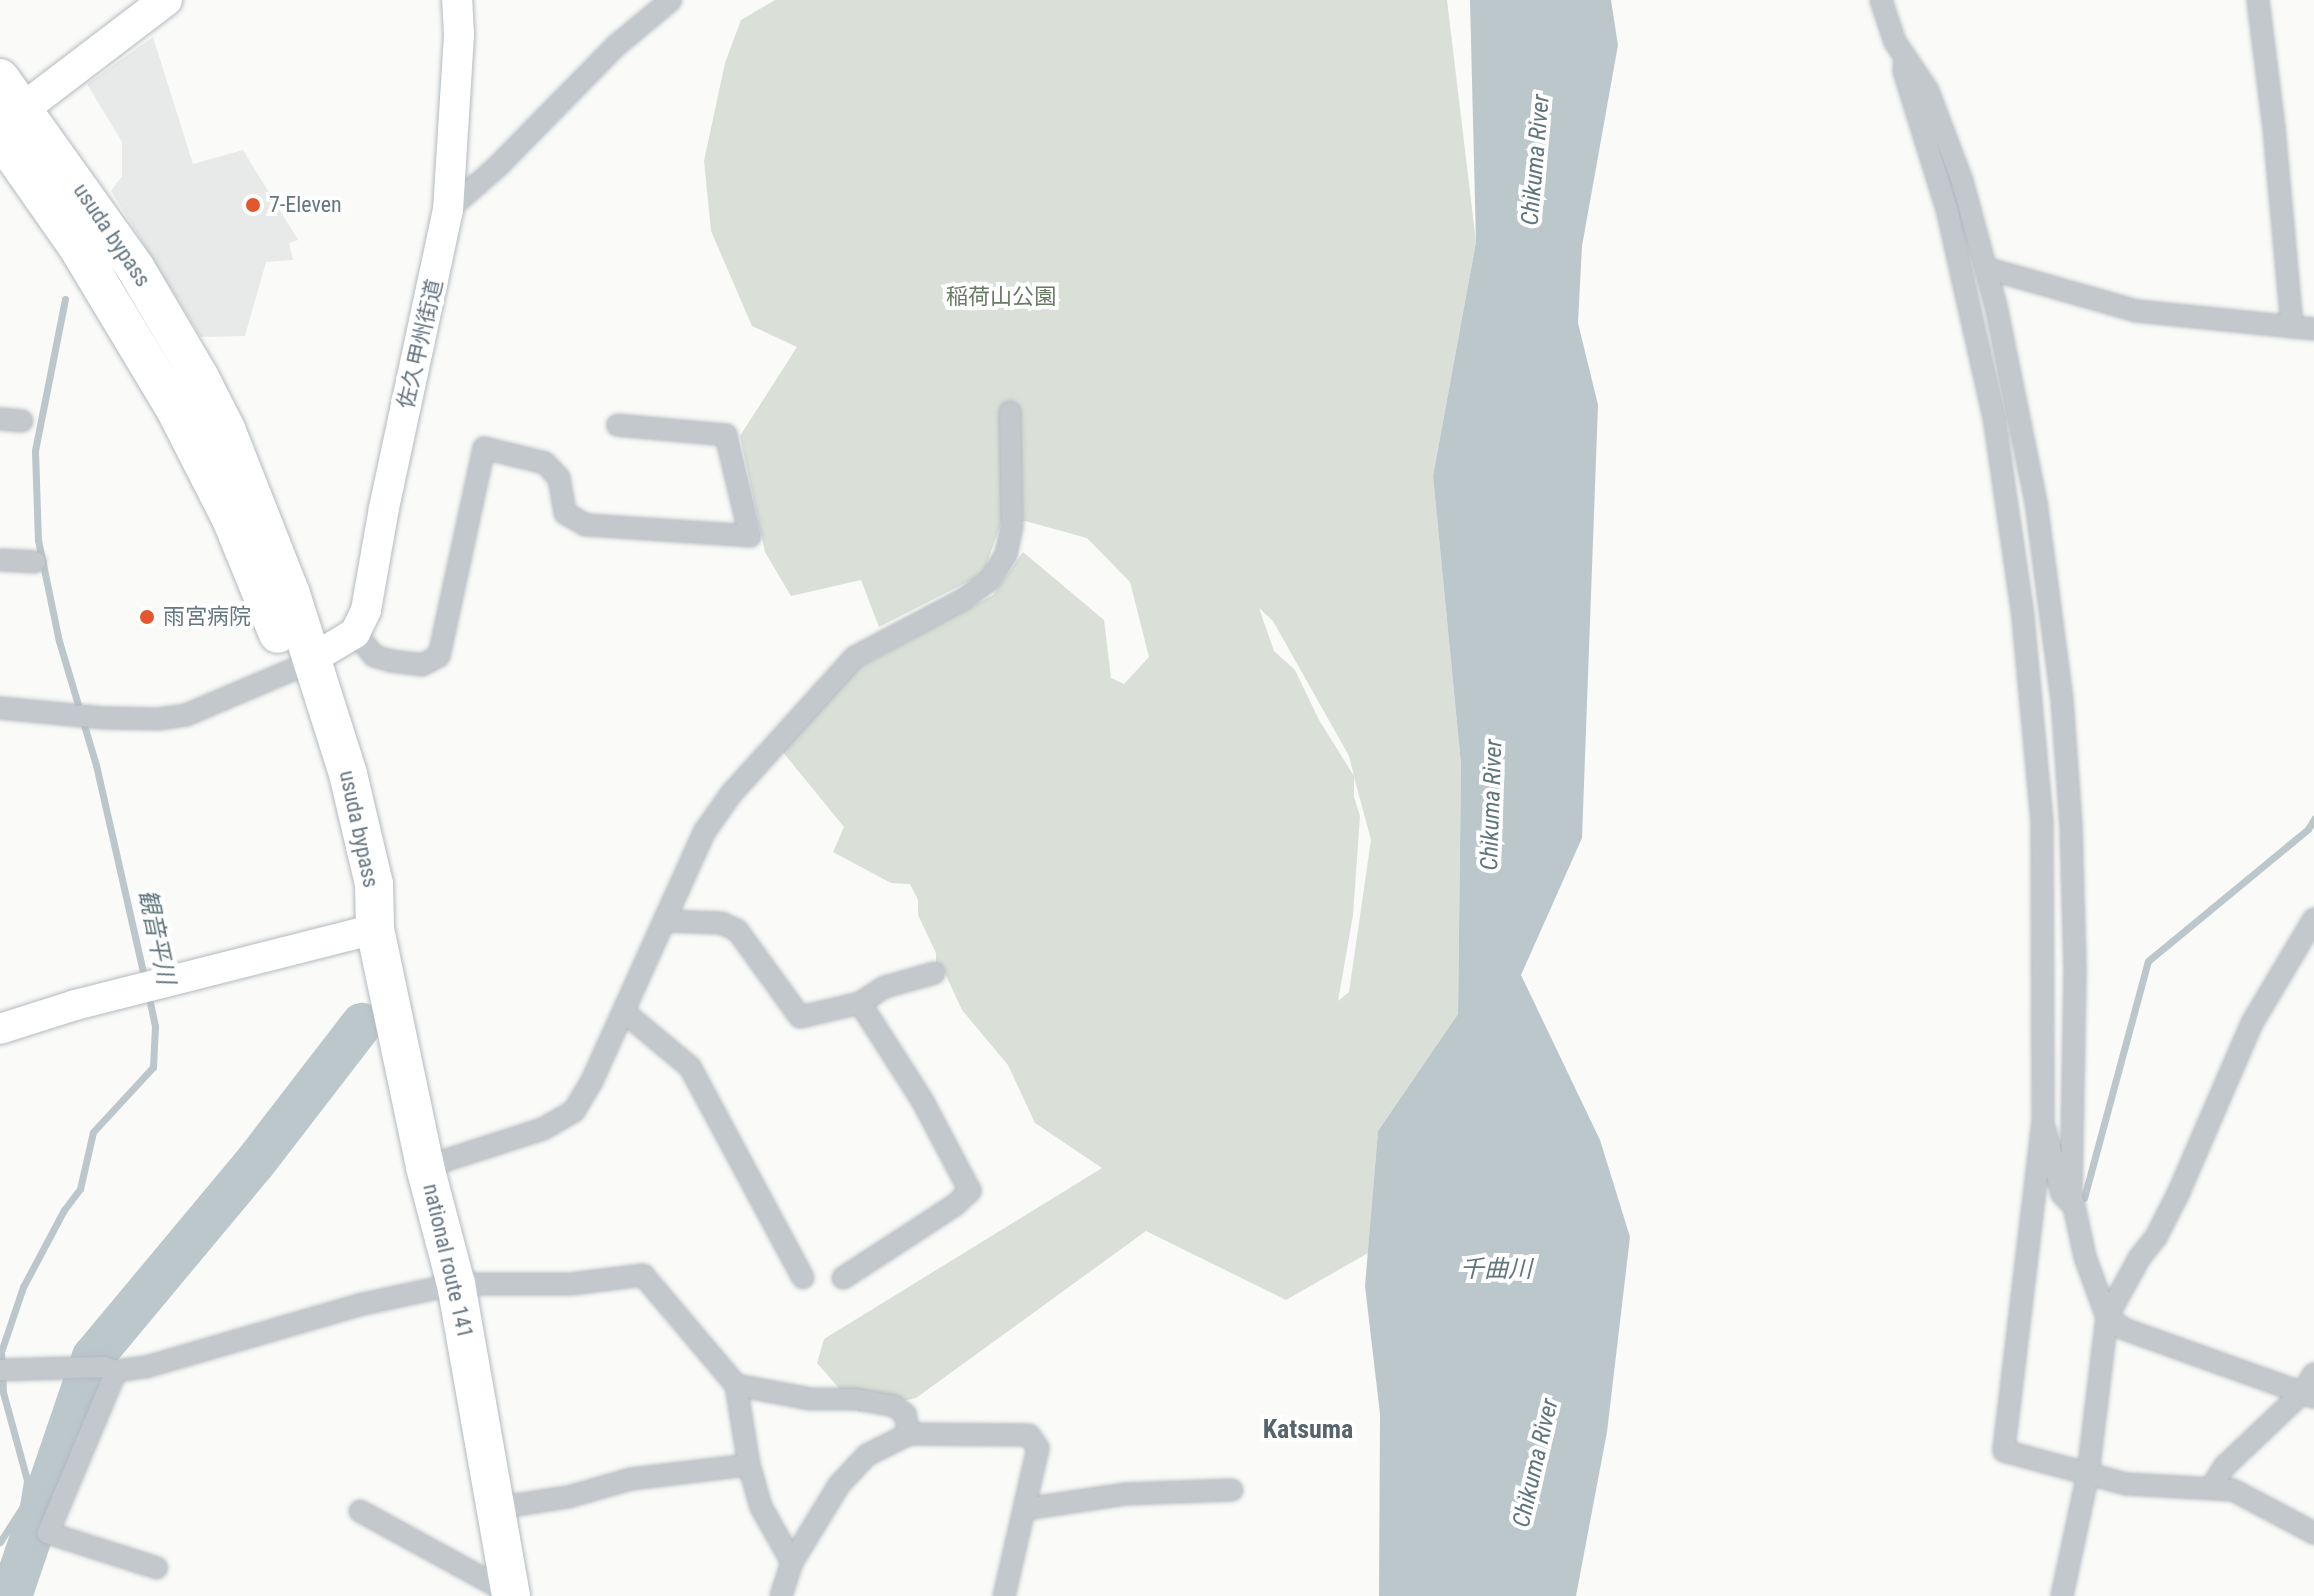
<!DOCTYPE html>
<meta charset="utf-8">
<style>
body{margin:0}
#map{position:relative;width:2314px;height:1596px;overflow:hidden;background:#fafaf8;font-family:"Roboto Condensed","Noto Sans JP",sans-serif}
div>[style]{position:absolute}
.built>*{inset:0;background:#e8e9e9}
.green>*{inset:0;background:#dadfd7}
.water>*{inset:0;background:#bbc7cb}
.stream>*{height:7px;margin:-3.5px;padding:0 3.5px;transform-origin:3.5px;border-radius:3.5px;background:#bbc7cb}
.river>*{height:42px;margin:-21px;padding:0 21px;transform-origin:21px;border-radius:21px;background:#bbc7cb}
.roads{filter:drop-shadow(0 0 2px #b3babf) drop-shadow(0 0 2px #b3babf)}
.street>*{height:20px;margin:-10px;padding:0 10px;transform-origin:10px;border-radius:10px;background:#c3c8cc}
.secondary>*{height:30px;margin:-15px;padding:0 15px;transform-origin:15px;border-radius:15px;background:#fff}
.primary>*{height:32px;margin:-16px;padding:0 16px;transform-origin:16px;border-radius:16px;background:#fff}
.highway>*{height:38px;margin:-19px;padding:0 19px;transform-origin:19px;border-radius:19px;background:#fff}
.dots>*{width:22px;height:22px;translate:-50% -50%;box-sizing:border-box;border:4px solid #fff;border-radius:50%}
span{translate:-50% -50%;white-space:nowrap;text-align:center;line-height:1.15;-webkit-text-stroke:8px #fff;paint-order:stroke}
.poi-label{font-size:22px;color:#657683}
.left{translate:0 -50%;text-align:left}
.street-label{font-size:22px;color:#657683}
.park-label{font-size:22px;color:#687a64}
.water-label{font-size:24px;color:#60757c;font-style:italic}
.quarter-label{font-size:26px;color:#57646e;font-weight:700}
</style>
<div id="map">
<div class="built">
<i style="clip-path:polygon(153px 37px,193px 164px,243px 150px,298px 240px,289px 243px,293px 260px,266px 262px,245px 336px,201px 337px,111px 191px,122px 176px,122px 142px,87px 84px)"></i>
</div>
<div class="green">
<i style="clip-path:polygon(evenodd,775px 0,1447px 0,1476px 242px,1433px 476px,1461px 764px,1458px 1014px,1378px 1131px,1368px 1253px,1286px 1300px,1146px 1231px,916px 1398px,859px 1411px,817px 1363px,824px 1339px,1102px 1168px,1035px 1123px,1008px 1065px,962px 1010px,942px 967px,936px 967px,936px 953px,918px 915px,918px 900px,910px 884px,891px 883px,833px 852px,844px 827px,782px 751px,857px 668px,993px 595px,1023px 552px,1104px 620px,1111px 678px,1124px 684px,1149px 657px,1130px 582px,1087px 538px,1025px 521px,1002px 521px,983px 574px,879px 627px,861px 580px,791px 596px,765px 552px,740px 436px,797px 347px,752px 326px,711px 231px,704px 161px,725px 63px,741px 20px,775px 0,1259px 608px,1273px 621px,1349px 756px,1354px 776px,1319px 720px,1295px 670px,1274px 651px,1259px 608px,775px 0,1354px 777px,1371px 840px,1349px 992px,1338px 1001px,1353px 915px,1360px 816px,1354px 797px,1354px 777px)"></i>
</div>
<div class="water">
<i style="clip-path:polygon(1470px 0,1611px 0,1618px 45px,1582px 246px,1578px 323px,1598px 405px,1582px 838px,1521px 975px,1600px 1140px,1630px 1237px,1607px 1432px,1576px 1596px,1379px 1596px,1380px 1414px,1365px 1286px,1378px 1131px,1458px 1014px,1461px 764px,1433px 476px,1476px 242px)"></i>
</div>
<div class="stream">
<i style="left:65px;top:299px;width:155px;rotate:101.2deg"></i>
<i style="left:35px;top:451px;width:89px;rotate:88.1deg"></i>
<i style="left:38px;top:540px;width:103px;rotate:78.3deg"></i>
<i style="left:59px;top:641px;width:129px;rotate:73.4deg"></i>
<i style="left:96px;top:765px;width:221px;rotate:77.2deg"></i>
<i style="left:2084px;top:1198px;width:245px;rotate:-74.9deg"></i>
<i style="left:2148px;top:961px;width:207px;rotate:-39.5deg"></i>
<i style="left:2308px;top:829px;width:12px;rotate:-59deg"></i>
<i style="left:0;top:1542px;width:43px;rotate:-57.4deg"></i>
<i style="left:23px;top:1506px;width:26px;rotate:-81deg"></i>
<i style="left:27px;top:1480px;width:91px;rotate:-105.3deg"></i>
<i style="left:3px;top:1392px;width:40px;rotate:-92.9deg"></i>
<i style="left:1px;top:1352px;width:69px;rotate:-71.3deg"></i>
<i style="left:23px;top:1287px;width:87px;rotate:-62deg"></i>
<i style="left:64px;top:1210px;width:26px;rotate:-53deg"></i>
<i style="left:80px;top:1189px;width:58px;rotate:-77.2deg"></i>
<i style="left:93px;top:1132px;width:88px;rotate:-47.3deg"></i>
<i style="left:153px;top:1067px;width:41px;rotate:-87.2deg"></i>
<i style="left:155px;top:1026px;width:35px;rotate:-102deg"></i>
</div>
<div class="river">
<i style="left:11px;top:1596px;width:253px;rotate:-71.1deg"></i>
<i style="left:93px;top:1357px;width:251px;rotate:-50.2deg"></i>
<i style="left:254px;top:1164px;width:177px;rotate:-52.4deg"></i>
</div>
<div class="roads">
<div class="street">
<i style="left:1881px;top:0;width:44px;rotate:71.6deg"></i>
<i style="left:1895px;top:42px;width:59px;rotate:56deg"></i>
<i style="left:1928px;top:91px;width:96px;rotate:69.3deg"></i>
<i style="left:1962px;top:181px;width:130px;rotate:74.8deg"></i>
<i style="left:1996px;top:306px;width:200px;rotate:78.5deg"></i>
<i style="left:2036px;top:502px;width:200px;rotate:82.5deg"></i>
<i style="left:2062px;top:700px;width:126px;rotate:85.9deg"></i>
<i style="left:2071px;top:826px;width:143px;rotate:88.4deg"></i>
<i style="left:2075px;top:969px;width:223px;rotate:91deg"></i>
<i style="left:2071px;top:1192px;width:66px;rotate:77.8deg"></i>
<i style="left:2085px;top:1257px;width:64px;rotate:69.9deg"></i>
<i style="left:2107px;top:1317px;width:21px;rotate:35deg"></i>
<i style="left:2124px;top:1329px;width:202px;rotate:19.7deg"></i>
<i style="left:2258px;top:0;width:129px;rotate:82.9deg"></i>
<i style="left:2274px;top:128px;width:200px;rotate:84.8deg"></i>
<i style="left:1905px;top:57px;width:14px;rotate:94deg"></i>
<i style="left:1904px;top:71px;width:145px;rotate:72.7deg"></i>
<i style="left:1947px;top:209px;width:213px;rotate:77.3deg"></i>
<i style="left:1994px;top:417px;width:202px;rotate:81.7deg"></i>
<i style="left:2023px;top:617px;width:206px;rotate:84.7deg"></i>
<i style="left:2042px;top:822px;width:300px;rotate:89.8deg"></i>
<i style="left:2043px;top:1122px;width:331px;rotate:96.8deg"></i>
<i style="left:2004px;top:1451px;width:126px;rotate:15.1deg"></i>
<i style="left:2126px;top:1484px;width:107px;rotate:3.2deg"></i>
<i style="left:2233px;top:1490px;width:92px;rotate:28deg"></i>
<i style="left:448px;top:210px;width:67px;rotate:-41.3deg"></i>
<i style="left:498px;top:166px;width:170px;rotate:-45.5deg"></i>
<i style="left:617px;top:45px;width:70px;rotate:-39.8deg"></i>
<i style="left:1986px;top:268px;width:157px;rotate:15.9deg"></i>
<i style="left:2137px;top:311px;width:178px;rotate:5.8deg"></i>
<i style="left:0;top:419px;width:22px;rotate:5deg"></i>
<i style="left:0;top:560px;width:35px;rotate:3deg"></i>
<i style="left:355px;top:633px;width:30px;rotate:50deg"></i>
<i style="left:374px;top:656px;width:18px;rotate:16deg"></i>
<i style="left:391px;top:661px;width:31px;rotate:7deg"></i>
<i style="left:422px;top:665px;width:19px;rotate:-28deg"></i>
<i style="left:439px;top:656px;width:213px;rotate:-77.8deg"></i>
<i style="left:484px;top:448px;width:63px;rotate:13.8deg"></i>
<i style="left:545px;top:463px;width:21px;rotate:47deg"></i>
<i style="left:559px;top:478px;width:36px;rotate:80deg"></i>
<i style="left:565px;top:513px;width:24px;rotate:30deg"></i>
<i style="left:586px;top:525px;width:164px;rotate:3.8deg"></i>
<i style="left:750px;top:536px;width:104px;rotate:-103.4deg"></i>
<i style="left:726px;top:435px;width:109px;rotate:-174.8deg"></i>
<i style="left:0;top:708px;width:104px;rotate:5.5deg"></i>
<i style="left:104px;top:718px;width:54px;rotate:1.1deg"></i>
<i style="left:158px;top:719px;width:28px;rotate:-8deg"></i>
<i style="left:186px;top:715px;width:115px;rotate:-23deg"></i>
<i style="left:664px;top:921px;width:57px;rotate:2deg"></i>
<i style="left:721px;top:923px;width:17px;rotate:24deg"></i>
<i style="left:737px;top:930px;width:107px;rotate:54.1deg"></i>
<i style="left:800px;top:1017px;width:62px;rotate:-13.1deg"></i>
<i style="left:860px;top:1003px;width:30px;rotate:-33deg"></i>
<i style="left:885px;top:987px;width:51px;rotate:-15.9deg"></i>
<i style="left:624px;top:1012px;width:86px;rotate:39.8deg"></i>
<i style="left:690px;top:1067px;width:239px;rotate:61.8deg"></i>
<i style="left:2045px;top:1130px;width:66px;rotate:75.1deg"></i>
<i style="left:2062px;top:1194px;width:10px;rotate:45deg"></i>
<i style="left:425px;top:1167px;width:124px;rotate:-17.9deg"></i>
<i style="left:543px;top:1129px;width:36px;rotate:-30deg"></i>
<i style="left:574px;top:1111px;width:33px;rotate:-59deg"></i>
<i style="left:591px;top:1083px;width:277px;rotate:-65.7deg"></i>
<i style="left:705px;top:831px;width:45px;rotate:-54.9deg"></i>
<i style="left:731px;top:794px;width:185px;rotate:-47.9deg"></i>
<i style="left:855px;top:657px;width:123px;rotate:-28deg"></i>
<i style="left:964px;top:599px;width:32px;rotate:-36deg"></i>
<i style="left:990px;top:580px;width:31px;rotate:-58deg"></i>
<i style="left:1006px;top:554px;width:29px;rotate:-78deg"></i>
<i style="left:1012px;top:526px;width:114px;rotate:-91deg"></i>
<i style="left:843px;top:1278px;width:134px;rotate:-33.1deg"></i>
<i style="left:955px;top:1205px;width:21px;rotate:-43deg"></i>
<i style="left:970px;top:1191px;width:103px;rotate:-117.8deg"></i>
<i style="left:922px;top:1100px;width:115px;rotate:-122.6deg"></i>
<i style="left:0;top:1370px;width:104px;rotate:-1.7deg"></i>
<i style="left:104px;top:1367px;width:13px;rotate:18deg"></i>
<i style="left:116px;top:1371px;width:30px;rotate:-8deg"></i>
<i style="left:146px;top:1367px;width:226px;rotate:-16.2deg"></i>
<i style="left:363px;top:1304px;width:95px;rotate:-12.1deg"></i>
<i style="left:456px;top:1284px;width:115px"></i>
<i style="left:571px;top:1284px;width:73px;rotate:-7.1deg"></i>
<i style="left:643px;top:1275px;width:144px;rotate:49.8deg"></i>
<i style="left:736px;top:1385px;width:81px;rotate:80.8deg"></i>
<i style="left:749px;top:1465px;width:44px;rotate:74.1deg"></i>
<i style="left:761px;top:1507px;width:63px;rotate:60.6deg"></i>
<i style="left:116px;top:1371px;width:176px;rotate:112.8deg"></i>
<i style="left:48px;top:1533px;width:114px;rotate:17.8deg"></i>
<i style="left:736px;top:1385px;width:75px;rotate:10.7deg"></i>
<i style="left:810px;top:1399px;width:46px"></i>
<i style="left:856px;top:1399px;width:39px;rotate:10deg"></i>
<i style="left:894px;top:1406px;width:14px;rotate:36deg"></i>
<i style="left:905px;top:1414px;width:20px;rotate:79deg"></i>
<i style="left:2211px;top:1488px;width:26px;rotate:-58deg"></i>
<i style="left:2225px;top:1466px;width:108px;rotate:-43.5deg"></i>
<i style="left:2303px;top:1392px;width:21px;rotate:-59deg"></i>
<i style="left:497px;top:1508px;width:72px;rotate:-8.8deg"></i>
<i style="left:568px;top:1497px;width:66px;rotate:-15.9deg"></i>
<i style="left:631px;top:1479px;width:119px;rotate:-6.8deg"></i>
<i style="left:1025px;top:1509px;width:101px;rotate:-8.5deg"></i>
<i style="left:1125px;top:1494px;width:107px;rotate:-2.1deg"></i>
<i style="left:360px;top:1511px;width:171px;rotate:28.7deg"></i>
<i style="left:781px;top:1596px;width:36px;rotate:-72deg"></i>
<i style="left:792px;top:1562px;width:90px;rotate:-58.6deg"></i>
<i style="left:839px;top:1485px;width:41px;rotate:-47deg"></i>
<i style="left:867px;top:1455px;width:47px;rotate:-26.6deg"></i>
<i style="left:909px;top:1434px;width:120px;rotate:0.5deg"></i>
<i style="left:1029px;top:1435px;width:16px;rotate:55deg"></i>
<i style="left:1038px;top:1448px;width:152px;rotate:102.9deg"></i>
<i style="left:2062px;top:1596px;width:125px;rotate:-78deg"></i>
<i style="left:2088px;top:1474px;width:158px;rotate:-83.1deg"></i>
<i style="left:2107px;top:1317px;width:68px;rotate:-61.2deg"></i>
<i style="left:2140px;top:1257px;width:26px;rotate:-51deg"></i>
<i style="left:2156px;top:1237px;width:48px;rotate:-62.9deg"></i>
<i style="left:2178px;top:1194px;width:186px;rotate:-66.6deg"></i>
<i style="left:2252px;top:1023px;width:121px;rotate:-59.2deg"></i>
</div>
<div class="secondary">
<i style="left:312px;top:659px;width:50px;rotate:-31.2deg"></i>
<i style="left:355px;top:633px;width:25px;rotate:-64deg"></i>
<i style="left:366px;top:610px;width:104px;rotate:-80deg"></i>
<i style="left:384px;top:508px;width:305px;rotate:-77.9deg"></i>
<i style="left:448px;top:210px;width:175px;rotate:-86.4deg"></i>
<i style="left:459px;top:35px;width:35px;rotate:-93deg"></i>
<i style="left:0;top:1029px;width:79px;rotate:-17.7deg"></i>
<i style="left:75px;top:1005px;width:309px;rotate:-14.2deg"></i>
</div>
<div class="primary">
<i style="left:3px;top:124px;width:205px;rotate:-37.3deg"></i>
</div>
<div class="highway">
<i style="left:0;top:78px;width:234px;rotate:54.5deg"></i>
<i style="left:136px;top:269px;width:124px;rotate:59.5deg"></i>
<i style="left:199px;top:376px;width:59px;rotate:63deg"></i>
<i style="left:226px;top:429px;width:177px;rotate:68.5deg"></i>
<i style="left:291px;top:594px;width:189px;rotate:72.4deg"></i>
<i style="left:348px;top:774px;width:113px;rotate:76.7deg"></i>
<i style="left:374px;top:884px;width:45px;rotate:88.7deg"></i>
<i style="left:375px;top:929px;width:243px;rotate:78.1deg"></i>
<i style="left:425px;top:1167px;width:121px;rotate:75.2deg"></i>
<i style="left:456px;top:1284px;width:317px;rotate:80deg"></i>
<i style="left:0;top:136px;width:134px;rotate:55deg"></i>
<i style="left:77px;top:246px;width:190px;rotate:59deg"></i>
<i style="left:175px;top:409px;width:123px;rotate:63deg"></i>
<i style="left:231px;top:519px;width:124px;rotate:67.8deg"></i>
</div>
</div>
<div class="dots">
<i style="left:253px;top:205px;background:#e4572e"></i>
<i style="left:147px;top:617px;background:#e4572e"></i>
</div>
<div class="poi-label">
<span class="left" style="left:269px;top:205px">7-Eleven</span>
<span class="left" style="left:163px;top:617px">雨宮病院</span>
</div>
<div class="street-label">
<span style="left:112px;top:235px;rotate:56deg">usuda bypass</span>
<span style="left:420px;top:344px;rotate:-77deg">佐久甲州街道</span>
<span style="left:359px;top:829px;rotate:78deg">usuda bypass</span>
<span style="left:448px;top:1261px;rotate:77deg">national route 141</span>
</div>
<div class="park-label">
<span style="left:1001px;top:297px">稲荷山公園</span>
</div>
<div class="water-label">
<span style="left:1536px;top:160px;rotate:-85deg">Chikuma River</span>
<span style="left:1492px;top:805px;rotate:-88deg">Chikuma River</span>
<span style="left:156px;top:937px;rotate:78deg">観音平川</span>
<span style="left:1496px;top:1270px">千曲川</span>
<span style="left:1536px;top:1463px;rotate:-77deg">Chikuma River</span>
</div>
<div class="quarter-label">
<span style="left:1308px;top:1430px">Katsuma</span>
</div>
</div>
